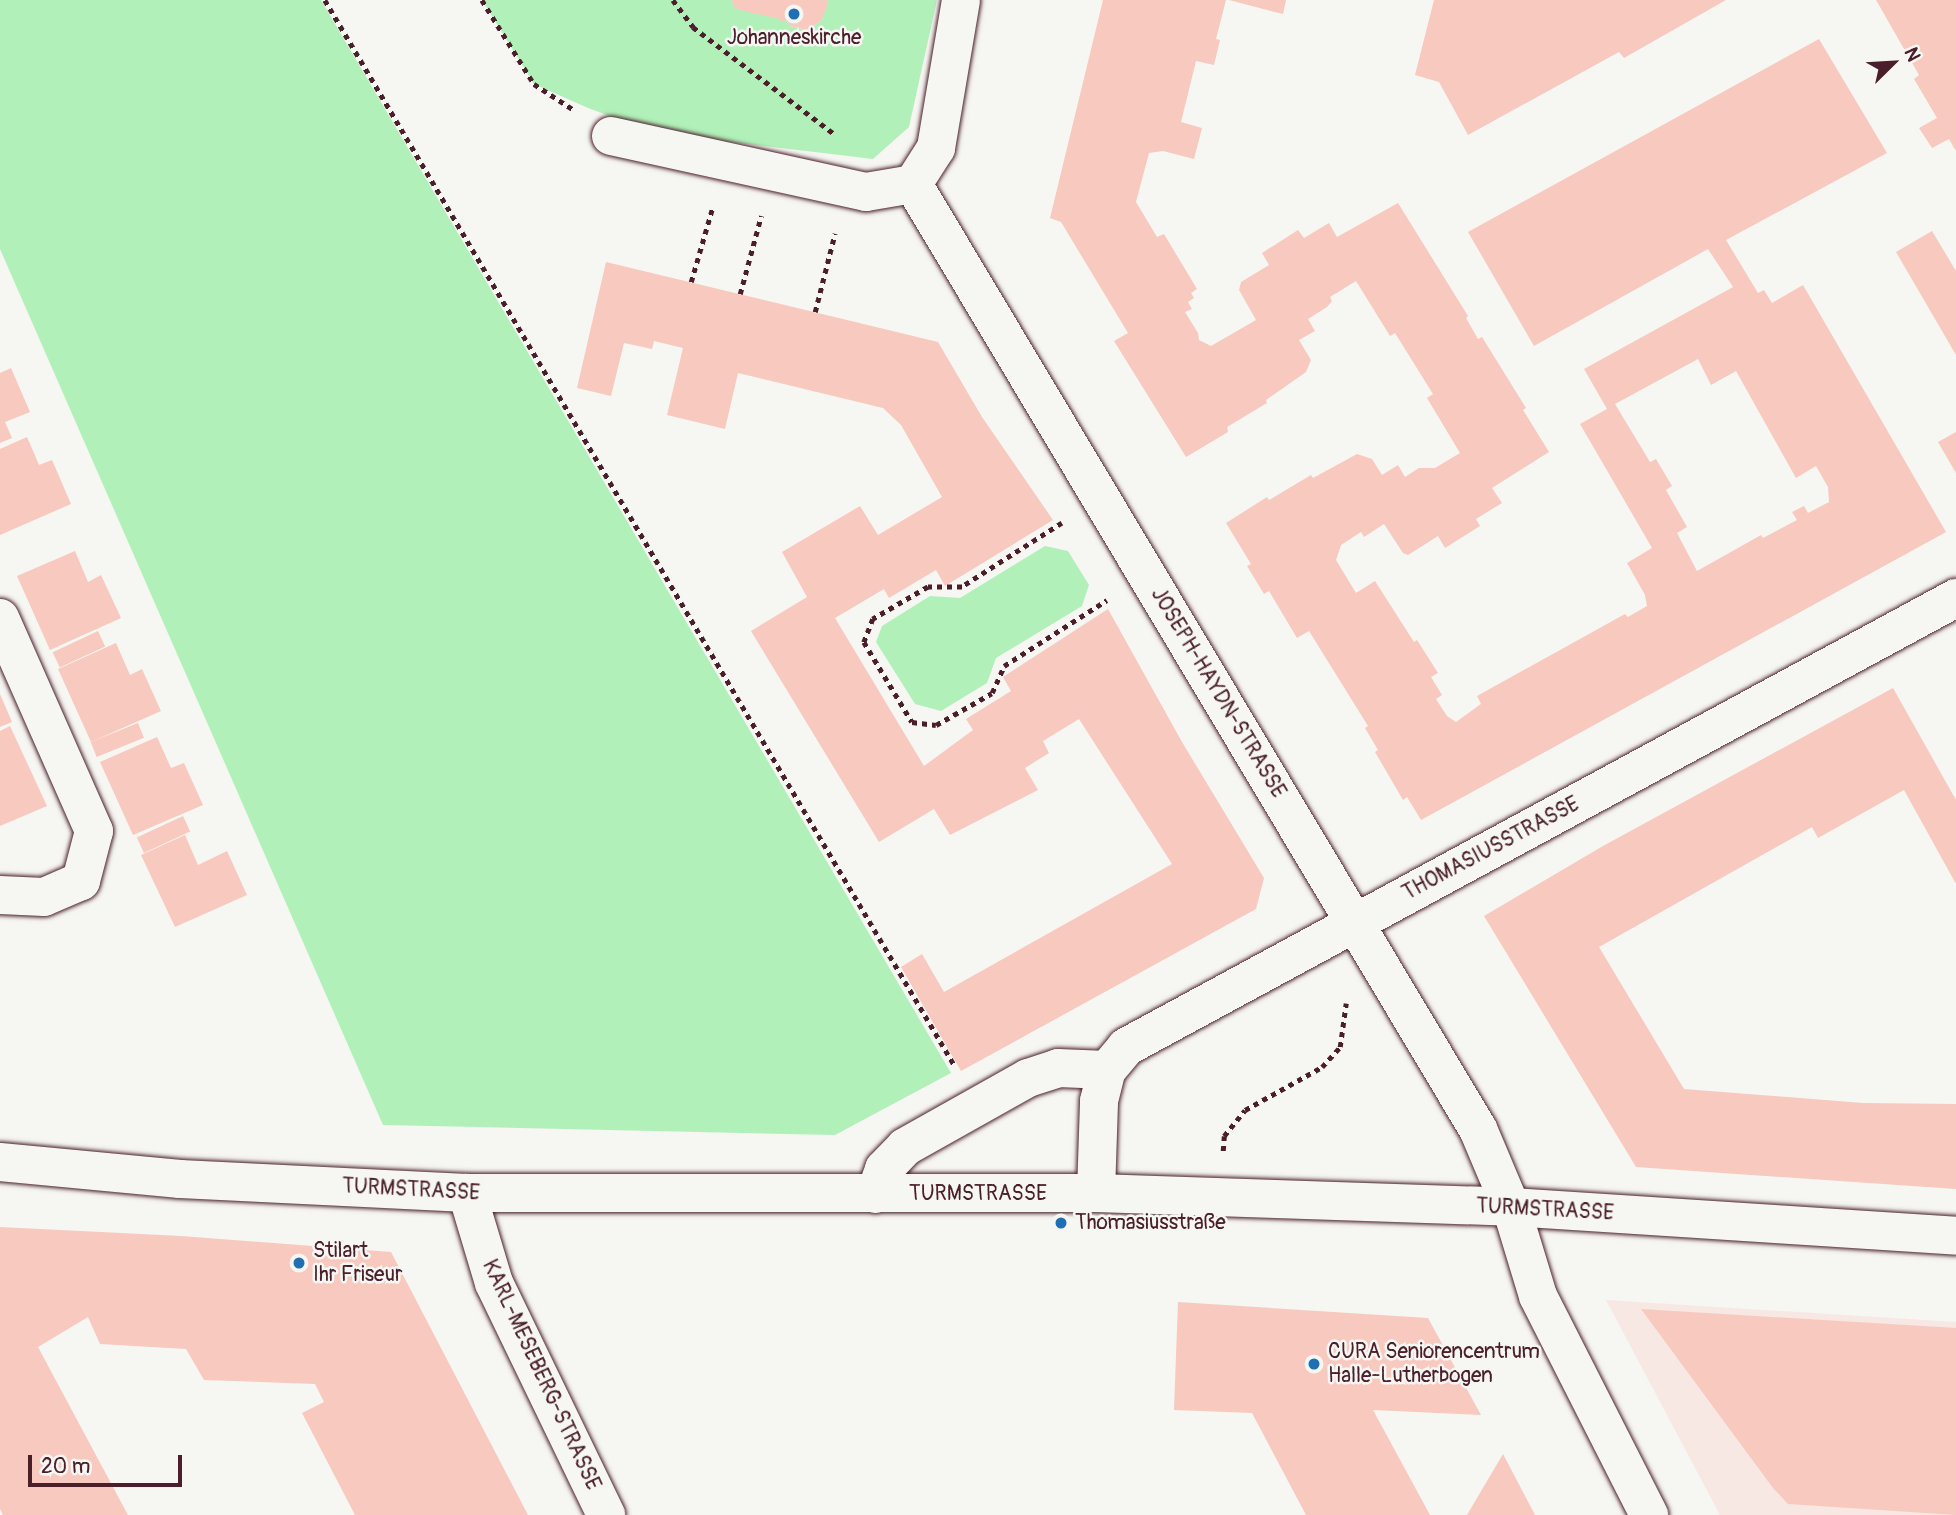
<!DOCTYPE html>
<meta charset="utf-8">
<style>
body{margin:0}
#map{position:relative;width:1956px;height:1515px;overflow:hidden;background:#f6f6f2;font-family:Pangolin,sans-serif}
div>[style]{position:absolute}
.built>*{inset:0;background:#f7e8e3}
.green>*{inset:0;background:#b1f1b9}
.building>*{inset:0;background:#f8c9bf;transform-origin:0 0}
.path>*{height:4.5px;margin-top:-2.25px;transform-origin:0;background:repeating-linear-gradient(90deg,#4a1f2b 0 5px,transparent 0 10px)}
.roads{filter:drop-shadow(0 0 2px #4a1f2b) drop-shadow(0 0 2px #4a1f2b)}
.minor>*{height:38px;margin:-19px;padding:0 19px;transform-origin:19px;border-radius:19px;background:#f6f6f2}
.dots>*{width:19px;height:19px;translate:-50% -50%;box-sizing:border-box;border:4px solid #f6f6f2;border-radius:50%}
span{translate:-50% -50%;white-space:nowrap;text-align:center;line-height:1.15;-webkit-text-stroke:5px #f6f6f2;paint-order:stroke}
.poi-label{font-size:21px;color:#4a1f2b}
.left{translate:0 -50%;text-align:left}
.street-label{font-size:21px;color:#4a1f2b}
.north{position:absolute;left:1858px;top:28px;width:70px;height:70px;-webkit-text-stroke:5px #f6f6f2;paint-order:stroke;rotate:66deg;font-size:19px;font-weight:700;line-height:28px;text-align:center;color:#4a1f2b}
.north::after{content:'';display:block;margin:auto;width:24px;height:32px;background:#4a1f2b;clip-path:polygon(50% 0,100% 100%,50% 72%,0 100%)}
.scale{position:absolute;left:28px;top:1455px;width:154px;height:32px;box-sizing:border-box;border:4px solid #4a1f2b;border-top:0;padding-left:9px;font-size:21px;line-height:24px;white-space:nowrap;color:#4a1f2b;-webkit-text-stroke:5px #f6f6f2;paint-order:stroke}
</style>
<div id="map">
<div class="built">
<i style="clip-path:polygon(1606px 1300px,1956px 1322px,1956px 1515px,1720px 1515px)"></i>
</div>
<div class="green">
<i style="clip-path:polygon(0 0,321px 0,951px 1073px,835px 1135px,383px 1125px,0 249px)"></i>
<i style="clip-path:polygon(482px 0,732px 0,734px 3px,786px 20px,790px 26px,808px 30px,822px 20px,827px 0,937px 0,909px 127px,873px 159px,656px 133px,588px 108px,534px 84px)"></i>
<i style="clip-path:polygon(1045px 546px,1068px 551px,1089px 585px,1082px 606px,996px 658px,987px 683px,941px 711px,915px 704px,876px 642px,882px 626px,930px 596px,960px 598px)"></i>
</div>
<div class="building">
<i style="clip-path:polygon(732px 0,827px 0,828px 3px,822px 20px,808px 30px,790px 26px,786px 20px,781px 22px,780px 19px,740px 10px,733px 6px)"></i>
<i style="clip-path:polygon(evenodd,1103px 0,1226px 0,1216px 39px,1220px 40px,1214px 65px,1196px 61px,1181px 122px,1202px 128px,1194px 159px,1163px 151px,1149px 153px,1136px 202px,1157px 237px,1164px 234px,1197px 289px,1191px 293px,1194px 298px,1188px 302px,1192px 309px,1185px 312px,1198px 333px,1199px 340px,1211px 346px,1256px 320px,1239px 290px,1241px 282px,1269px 265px,1262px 253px,1298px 230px,1304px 238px,1329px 223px,1337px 237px,1398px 203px,1468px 316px,1466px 318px,1478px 339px,1482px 337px,1526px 408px,1523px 410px,1549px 452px,1492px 488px,1502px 503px,1476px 519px,1480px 526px,1445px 548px,1438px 536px,1408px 555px,1403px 553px,1384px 524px,1364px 537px,1361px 532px,1341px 545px,1336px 560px,1356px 593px,1375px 581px,1414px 642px,1417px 640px,1438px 673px,1431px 677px,1442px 695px,1436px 699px,1447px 716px,1456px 722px,1481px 704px,1477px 696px,1625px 614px,1628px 617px,1647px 606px,1645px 595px,1627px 563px,1652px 548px,1580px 424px,1607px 409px,1584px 369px,1733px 287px,1708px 249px,1534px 346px,1468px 232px,1819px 39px,1887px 153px,1726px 240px,1758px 293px,1764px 290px,1772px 303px,1803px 285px,1946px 532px,1421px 820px,1407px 797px,1403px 800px,1375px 752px,1378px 750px,1365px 728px,1368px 726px,1309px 631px,1297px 638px,1269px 591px,1264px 594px,1247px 566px,1251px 564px,1226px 523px,1267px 497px,1269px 500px,1311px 475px,1313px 478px,1357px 454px,1372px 459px,1382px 475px,1398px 465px,1405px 477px,1419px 468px,1435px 468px,1460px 453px,1427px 398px,1433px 394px,1395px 333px,1390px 336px,1356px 281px,1330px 297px,1332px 301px,1327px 307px,1308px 319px,1315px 331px,1299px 340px,1311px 360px,1306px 372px,1266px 400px,1267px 403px,1227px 427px,1228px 432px,1186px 457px,1114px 341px,1128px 333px,1061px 222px,1050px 218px,1103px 0,1698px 359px,1711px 385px,1736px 371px,1796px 478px,1816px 466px,1828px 487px,1829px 502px,1808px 513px,1804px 506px,1792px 512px,1797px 520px,1763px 538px,1761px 535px,1697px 571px,1677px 533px,1687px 527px,1666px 490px,1672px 486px,1656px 459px,1650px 462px,1615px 404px,1698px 359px)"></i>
<i style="clip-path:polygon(1229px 0,1286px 0,1283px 14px)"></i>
<i style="clip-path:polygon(1434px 0,1726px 0,1624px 58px,1619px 52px,1468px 135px,1439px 82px,1415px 75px)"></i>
<i style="clip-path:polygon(1876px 0,1956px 0,1956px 151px,1949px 139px,1932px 148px,1919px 128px,1937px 118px,1914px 79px,1919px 75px)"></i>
<i style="clip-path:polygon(1932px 231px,1956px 271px,1956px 355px,1896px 252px)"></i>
<i style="clip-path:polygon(606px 262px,938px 342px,982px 417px,1053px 520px,945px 586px,936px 570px,889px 598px,884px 589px,835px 618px,924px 766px,973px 730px,966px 719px,1011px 691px,1003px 677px,1108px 609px,1182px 742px,1264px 878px,1256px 909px,961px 1071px,901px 967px,922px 954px,944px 992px,1172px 864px,1079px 719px,1043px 741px,1049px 753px,1025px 768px,1038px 790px,950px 835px,934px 809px,879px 842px,751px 631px,807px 597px,782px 552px,860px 506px,878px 535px,942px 497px,901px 425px,883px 408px,738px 373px,725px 429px,667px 415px,683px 348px,654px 341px,652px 349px,624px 343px,611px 396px,577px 388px)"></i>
<i style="clip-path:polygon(11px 368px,30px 412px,5px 422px,12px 438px,0 443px,0 373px)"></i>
<i style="clip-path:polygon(1956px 432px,1956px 473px,1938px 442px)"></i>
<i style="clip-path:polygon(27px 437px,39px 465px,52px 460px,71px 504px,0 535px,0 449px)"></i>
<i style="clip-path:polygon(75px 551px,88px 582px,101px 575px,121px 618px,50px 650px,17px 576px)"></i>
<i style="left:98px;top:631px;width:17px;height:50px;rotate:65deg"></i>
<i style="clip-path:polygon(116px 643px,130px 675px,142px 669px,161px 711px,91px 742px,58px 669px)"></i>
<i style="clip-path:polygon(1893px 688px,1956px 800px,1956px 884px,1904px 790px,1818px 838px,1812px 827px,1599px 947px,1684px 1089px,1863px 1103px,1956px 1104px,1956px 1189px,1636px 1167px,1484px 916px,1603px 846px)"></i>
<i style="clip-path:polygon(0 694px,12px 722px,0 727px)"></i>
<i style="left:138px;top:723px;width:16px;height:51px;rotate:68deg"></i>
<i style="clip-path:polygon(10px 726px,47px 806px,0 826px,0 731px)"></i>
<i style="clip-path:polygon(157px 737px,171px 768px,184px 763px,203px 805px,133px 835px,100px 762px)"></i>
<i style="left:183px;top:816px;width:17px;height:51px;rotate:65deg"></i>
<i style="clip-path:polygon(185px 835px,198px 865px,227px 851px,247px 895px,175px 927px,141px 855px)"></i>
<i style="clip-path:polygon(0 1227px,181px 1236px,391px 1252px,528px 1515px,355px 1515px,302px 1413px,324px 1402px,315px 1384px,204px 1380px,186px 1349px,100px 1344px,88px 1317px,38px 1347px,128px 1515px,3px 1515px,0 1509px)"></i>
<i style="clip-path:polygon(1178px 1302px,1428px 1318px,1481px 1415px,1373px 1410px,1430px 1515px,1306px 1515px,1252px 1413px,1174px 1410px)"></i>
<i style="clip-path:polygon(1641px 1309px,1956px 1328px,1956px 1515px,1788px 1504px,1773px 1488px)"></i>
<i style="clip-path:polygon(1503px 1454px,1535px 1515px,1467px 1515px)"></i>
</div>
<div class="path">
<i style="left:325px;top:0;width:1238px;rotate:59.42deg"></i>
<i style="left:482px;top:0;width:99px;rotate:58.2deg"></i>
<i style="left:534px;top:84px;width:48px;rotate:33deg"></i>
<i style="left:673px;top:0;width:34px;rotate:53deg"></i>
<i style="left:693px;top:27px;width:179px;rotate:37.1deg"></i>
<i style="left:691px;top:282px;width:79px;rotate:-73.9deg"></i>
<i style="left:740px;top:294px;width:81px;rotate:-74.9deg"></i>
<i style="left:815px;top:312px;width:81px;rotate:-75.8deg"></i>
<i style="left:1062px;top:523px;width:119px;rotate:147.4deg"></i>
<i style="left:962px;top:587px;width:34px;rotate:180deg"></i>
<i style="left:928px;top:587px;width:64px;rotate:149.8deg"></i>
<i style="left:873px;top:619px;width:25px;rotate:111deg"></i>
<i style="left:864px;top:642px;width:93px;rotate:59deg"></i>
<i style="left:912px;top:722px;width:24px;rotate:7deg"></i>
<i style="left:936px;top:725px;width:64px;rotate:-29.7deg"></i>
<i style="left:992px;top:693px;width:30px;rotate:-66deg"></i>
<i style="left:1004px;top:666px;width:122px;rotate:-32.7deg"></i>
<i style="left:1223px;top:1151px;width:15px;rotate:-86deg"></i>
<i style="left:1224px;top:1136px;width:33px;rotate:-51deg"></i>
<i style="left:1245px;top:1110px;width:88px;rotate:-29.2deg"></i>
<i style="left:1322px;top:1067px;width:27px;rotate:-48deg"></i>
<i style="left:1340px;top:1047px;width:44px;rotate:-82.2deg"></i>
</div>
<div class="roads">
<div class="minor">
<i style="left:611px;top:136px;width:261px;rotate:12.4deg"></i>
<i style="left:866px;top:192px;width:48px;rotate:-9.7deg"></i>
<i style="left:913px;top:184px;width:43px;rotate:-57.4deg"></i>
<i style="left:936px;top:148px;width:150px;rotate:-80.4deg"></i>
<i style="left:913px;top:184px;width:1101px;rotate:59.13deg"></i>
<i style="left:1478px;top:1129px;width:85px;rotate:67.1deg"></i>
<i style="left:1511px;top:1207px;width:93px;rotate:73.1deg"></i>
<i style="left:1538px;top:1296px;width:246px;rotate:63.1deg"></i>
<i style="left:0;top:618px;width:233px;rotate:66.2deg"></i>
<i style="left:94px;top:831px;width:52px;rotate:104.6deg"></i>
<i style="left:81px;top:881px;width:40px;rotate:156.6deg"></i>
<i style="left:44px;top:897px;width:44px;rotate:-177.4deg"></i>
<i style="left:0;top:1162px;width:181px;rotate:5.4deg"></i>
<i style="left:180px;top:1179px;width:287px;rotate:2.8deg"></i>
<i style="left:467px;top:1193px;width:629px"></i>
<i style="left:1096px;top:1193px;width:415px;rotate:1.9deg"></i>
<i style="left:1511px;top:1207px;width:446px;rotate:3.7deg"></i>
<i style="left:467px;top:1193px;width:94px;rotate:73.3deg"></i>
<i style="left:494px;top:1283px;width:258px;rotate:64.2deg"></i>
<i style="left:1096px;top:1193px;width:92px;rotate:-88.1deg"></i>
<i style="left:1099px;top:1101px;width:32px;rotate:-76deg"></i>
<i style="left:1107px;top:1070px;width:30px;rotate:-50deg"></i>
<i style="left:1126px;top:1047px;width:944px;rotate:-28.41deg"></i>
<i style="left:875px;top:1194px;width:27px;rotate:-70deg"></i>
<i style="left:884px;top:1169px;width:30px;rotate:-46deg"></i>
<i style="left:905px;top:1147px;width:141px;rotate:-29.3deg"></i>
<i style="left:1028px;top:1078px;width:32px;rotate:-18deg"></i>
<i style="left:1058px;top:1068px;width:49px;rotate:2.3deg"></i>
</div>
</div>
<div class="dots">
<i style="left:794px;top:14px;background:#1f6fb2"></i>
<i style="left:1061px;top:1223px;background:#1f6fb2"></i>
<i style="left:299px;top:1263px;background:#1f6fb2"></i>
<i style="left:1314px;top:1364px;background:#1f6fb2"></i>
</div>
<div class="poi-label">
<span style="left:794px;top:38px">Johanneskirche</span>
<span class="left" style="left:1075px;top:1223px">Thomasiusstraße</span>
<span class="left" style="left:313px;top:1263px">Stilart<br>Ihr Friseur</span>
<span class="left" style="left:1328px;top:1364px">CURA Seniorencentrum<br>Halle-Lutherbogen</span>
</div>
<div class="street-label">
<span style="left:1218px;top:693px;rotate:59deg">JOSEPH-HAYDN-STRASSE</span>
<span style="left:1491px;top:849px;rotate:-28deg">THOMASIUSSTRASSE</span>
<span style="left:411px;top:1190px;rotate:3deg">TURMSTRASSE</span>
<span style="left:978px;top:1194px">TURMSTRASSE</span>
<span style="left:1545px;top:1210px;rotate:3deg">TURMSTRASSE</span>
<span style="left:541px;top:1375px;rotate:65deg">KARL-MESEBERG-STRASSE</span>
</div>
<div class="north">N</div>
<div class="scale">20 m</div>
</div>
